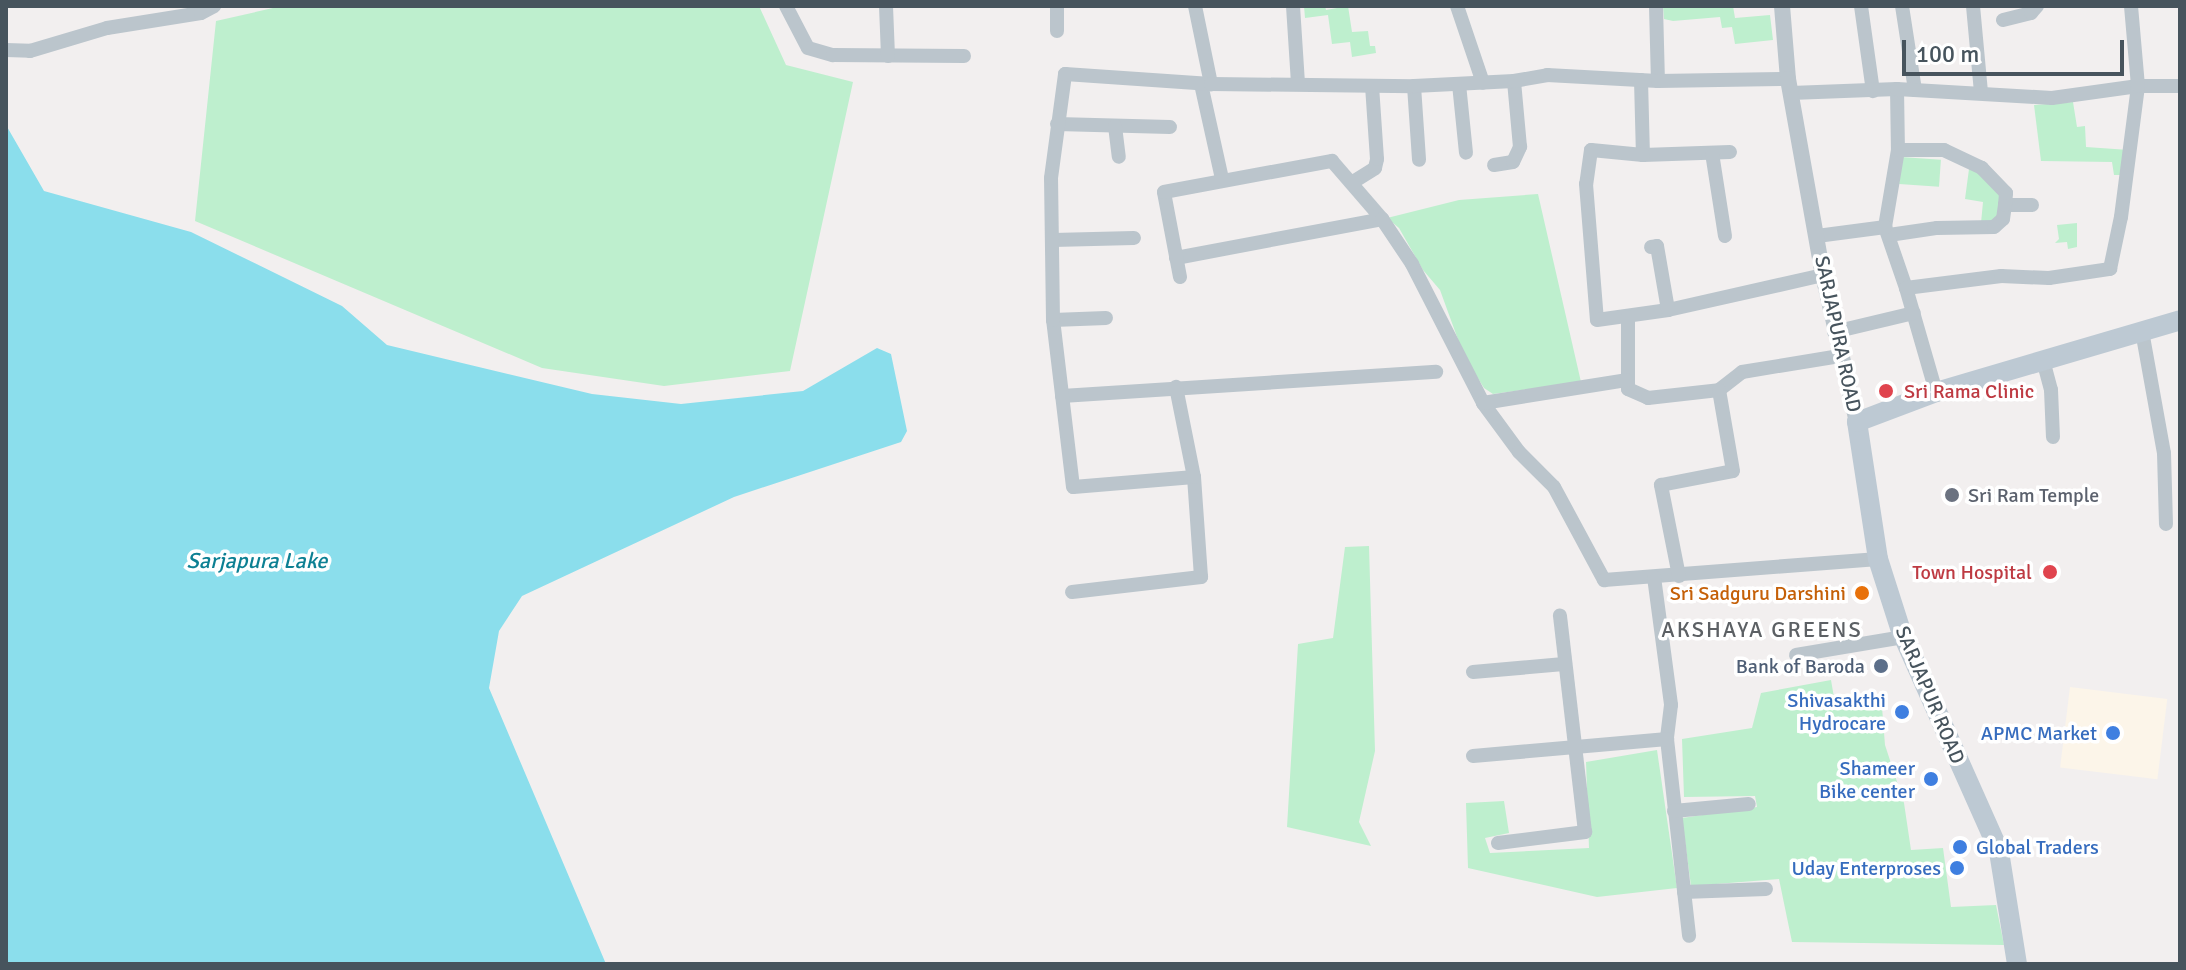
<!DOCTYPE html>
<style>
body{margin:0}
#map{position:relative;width:2186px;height:970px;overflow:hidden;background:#f2efef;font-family:Signika,sans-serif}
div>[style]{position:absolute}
.commercial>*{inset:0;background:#fcf5e9;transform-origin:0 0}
.green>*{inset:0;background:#beefce;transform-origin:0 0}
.water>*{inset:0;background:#8bdeec}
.minor>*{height:14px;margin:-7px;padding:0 7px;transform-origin:7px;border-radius:7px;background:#bbc5cc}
.tertiary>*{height:16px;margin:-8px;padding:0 8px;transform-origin:8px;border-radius:8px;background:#bbc5cc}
.secondary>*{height:20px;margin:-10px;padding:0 10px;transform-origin:10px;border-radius:10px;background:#bdc9d3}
.dots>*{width:22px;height:22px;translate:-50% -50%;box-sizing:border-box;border:4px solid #fff;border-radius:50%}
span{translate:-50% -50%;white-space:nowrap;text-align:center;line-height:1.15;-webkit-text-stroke:7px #fff;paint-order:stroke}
.street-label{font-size:20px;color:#47545d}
.health-label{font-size:20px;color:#be3a42}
.left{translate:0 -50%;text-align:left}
.right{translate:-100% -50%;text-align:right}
.worship-label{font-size:20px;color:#5b616d}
.food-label{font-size:20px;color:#c56008}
.service-label{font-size:20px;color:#4e5e75}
.shop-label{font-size:20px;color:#366cbe}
.water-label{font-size:22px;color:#0d8093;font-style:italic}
.neighbourhood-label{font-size:22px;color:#5c6064;letter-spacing:2px}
.frame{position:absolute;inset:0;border:8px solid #47545d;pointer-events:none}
.scale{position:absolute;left:1902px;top:40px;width:222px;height:36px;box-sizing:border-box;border:4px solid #47545d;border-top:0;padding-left:10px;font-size:24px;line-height:28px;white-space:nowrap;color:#47545d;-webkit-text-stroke:6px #fff;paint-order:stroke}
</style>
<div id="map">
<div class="commercial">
<i style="left:2070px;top:687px;width:98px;height:81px;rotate:7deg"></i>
</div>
<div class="green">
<i style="clip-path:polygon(282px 6px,759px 6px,786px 65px,853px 82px,790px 371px,664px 386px,542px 368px,195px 221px,216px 21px)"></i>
<i style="clip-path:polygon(1304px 6px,1325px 6px,1326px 10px,1348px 6px,1352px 32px,1368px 31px,1370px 46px,1375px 46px,1376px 53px,1352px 57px,1350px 42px,1332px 44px,1328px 15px,1305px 18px)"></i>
<i style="clip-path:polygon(1663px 6px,1733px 6px,1735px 18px,1770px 15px,1773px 40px,1735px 44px,1732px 27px,1722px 28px,1720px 17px,1673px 21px,1664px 19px)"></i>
<i style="clip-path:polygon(2073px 102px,2077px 127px,2085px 126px,2086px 147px,2129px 150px,2123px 175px,2114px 175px,2112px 162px,2041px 161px,2034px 105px)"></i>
<i style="left:1901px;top:157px;width:40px;height:27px;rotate:4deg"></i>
<i style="clip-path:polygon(1969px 169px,1980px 171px,2002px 195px,1997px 221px,1981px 223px,1983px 202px,1965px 199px)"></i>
<i style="clip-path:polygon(1538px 194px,1581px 382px,1493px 394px,1484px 388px,1464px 356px,1440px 290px,1423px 270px,1399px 228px,1387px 218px,1459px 200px)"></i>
<i style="clip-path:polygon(2077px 223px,2077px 247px,2068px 249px,2067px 242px,2055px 243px,2059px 239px,2057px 225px)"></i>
<i style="clip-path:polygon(1369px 546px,1375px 751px,1359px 822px,1371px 846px,1287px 827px,1298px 644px,1333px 638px,1345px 547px)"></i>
<i style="clip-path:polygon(1831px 680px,1836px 709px,1882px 707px,1885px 745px,1904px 803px,1911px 850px,1943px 848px,1951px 907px,1996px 905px,2004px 945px,1792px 942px,1779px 879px,1691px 886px,1682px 818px,1757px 807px,1755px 796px,1684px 797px,1682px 739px,1752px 728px,1761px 693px)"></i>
<i style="clip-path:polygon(1657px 750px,1677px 888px,1597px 897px,1468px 868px,1466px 803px,1504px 801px,1509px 833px,1485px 838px,1490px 853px,1589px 848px,1586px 762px)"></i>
</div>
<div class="water">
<i style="clip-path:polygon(6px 125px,44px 191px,191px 232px,342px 306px,387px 345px,592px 394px,681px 404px,803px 391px,877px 348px,891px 354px,907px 431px,901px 442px,734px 497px,522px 596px,499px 631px,489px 688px,606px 964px,6px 964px)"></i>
</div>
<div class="minor">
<i style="left:786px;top:6px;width:47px;rotate:62.4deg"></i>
<i style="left:808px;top:48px;width:26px;rotate:16deg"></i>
<i style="left:833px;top:55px;width:131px;rotate:0.4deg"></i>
<i style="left:886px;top:6px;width:50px;rotate:87.7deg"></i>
<i style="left:1057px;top:6px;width:25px;rotate:90deg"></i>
<i style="left:1195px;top:6px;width:80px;rotate:78.4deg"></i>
<i style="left:1293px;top:6px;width:78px;rotate:86.3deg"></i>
<i style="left:1457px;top:6px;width:81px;rotate:71.3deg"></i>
<i style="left:1656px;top:6px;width:75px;rotate:88.5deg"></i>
<i style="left:1861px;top:6px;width:86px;rotate:82deg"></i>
<i style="left:1902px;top:6px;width:85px;rotate:81.2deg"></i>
<i style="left:1973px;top:6px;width:86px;rotate:84.7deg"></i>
<i style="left:2003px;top:20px;width:29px;rotate:-14deg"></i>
<i style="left:2031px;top:13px;width:9px;rotate:-49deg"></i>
<i style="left:6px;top:50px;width:24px;rotate:2deg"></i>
<i style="left:30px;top:51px;width:80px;rotate:-16.6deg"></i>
<i style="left:107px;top:28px;width:95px;rotate:-9.1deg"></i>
<i style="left:201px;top:13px;width:15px;rotate:-28deg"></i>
<i style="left:1641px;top:80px;width:75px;rotate:88.5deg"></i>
<i style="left:1201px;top:84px;width:97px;rotate:77.5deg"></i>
<i style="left:1459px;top:84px;width:69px;rotate:84.2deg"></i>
<i style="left:1414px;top:86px;width:74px;rotate:86.1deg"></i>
<i style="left:1897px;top:89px;width:61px;rotate:89.1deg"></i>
<i style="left:1898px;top:150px;width:78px;rotate:99.6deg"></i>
<i style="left:1885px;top:227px;width:65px;rotate:71deg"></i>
<i style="left:1906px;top:288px;width:108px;rotate:73.9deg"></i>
<i style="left:1791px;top:93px;width:106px;rotate:-2.2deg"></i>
<i style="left:1897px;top:89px;width:155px;rotate:3.3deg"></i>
<i style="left:2052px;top:98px;width:87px;rotate:-7.9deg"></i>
<i style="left:2138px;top:86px;width:42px"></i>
<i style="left:1057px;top:124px;width:113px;rotate:1.5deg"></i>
<i style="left:1115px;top:126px;width:31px;rotate:83deg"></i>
<i style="left:1730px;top:152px;width:87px;rotate:178deg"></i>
<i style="left:1643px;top:155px;width:52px;rotate:-174.5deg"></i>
<i style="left:1591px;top:150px;width:34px;rotate:98deg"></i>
<i style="left:1586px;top:184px;width:136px;rotate:85.4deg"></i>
<i style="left:1597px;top:320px;width:72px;rotate:-8deg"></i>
<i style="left:1668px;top:310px;width:159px;rotate:-12.7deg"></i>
<i style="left:1712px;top:153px;width:84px;rotate:81.1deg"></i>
<i style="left:1494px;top:165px;width:19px;rotate:-9deg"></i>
<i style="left:1513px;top:162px;width:17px;rotate:-65deg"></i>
<i style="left:1520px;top:147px;width:66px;rotate:-95.2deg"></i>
<i style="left:1353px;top:182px;width:26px;rotate:-32deg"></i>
<i style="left:1375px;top:168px;width:9px;rotate:-77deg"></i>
<i style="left:1377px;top:159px;width:73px;rotate:-93.9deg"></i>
<i style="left:2005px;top:205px;width:27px"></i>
<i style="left:1889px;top:235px;width:49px;rotate:-8.3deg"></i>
<i style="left:1937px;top:228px;width:57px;rotate:-1deg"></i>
<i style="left:1994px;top:227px;width:12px;rotate:-42deg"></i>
<i style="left:2003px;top:219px;width:14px;rotate:-82deg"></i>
<i style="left:2005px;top:205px;width:12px;rotate:-85deg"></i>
<i style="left:2006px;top:193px;width:35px;rotate:-134deg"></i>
<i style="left:1982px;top:168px;width:42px;rotate:-154.7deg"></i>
<i style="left:1944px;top:150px;width:46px;rotate:180deg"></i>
<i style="left:1817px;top:236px;width:69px;rotate:-7.5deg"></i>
<i style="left:1053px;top:240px;width:81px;rotate:-1.4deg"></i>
<i style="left:1651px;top:247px;width:6px;rotate:-9deg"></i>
<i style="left:1657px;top:246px;width:65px;rotate:80.2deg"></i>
<i style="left:1176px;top:258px;width:210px;rotate:-10.7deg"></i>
<i style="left:1180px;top:277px;width:86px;rotate:-100.7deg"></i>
<i style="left:1164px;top:192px;width:171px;rotate:-10.5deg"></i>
<i style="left:1332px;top:161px;width:77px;rotate:49.2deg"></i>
<i style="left:1382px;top:219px;width:54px;rotate:56.3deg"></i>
<i style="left:1412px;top:264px;width:156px;rotate:62.9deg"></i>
<i style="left:1483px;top:403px;width:61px;rotate:53.7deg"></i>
<i style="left:1519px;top:452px;width:49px;rotate:45deg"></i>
<i style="left:1554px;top:487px;width:106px;rotate:61.7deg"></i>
<i style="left:1604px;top:580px;width:275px;rotate:-4.4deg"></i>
<i style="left:1906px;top:288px;width:96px;rotate:-7.2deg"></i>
<i style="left:2001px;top:276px;width:48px;rotate:2.4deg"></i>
<i style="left:2049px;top:278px;width:62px;rotate:-8.4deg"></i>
<i style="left:2110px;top:269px;width:53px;rotate:-78.1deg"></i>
<i style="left:2121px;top:217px;width:132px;rotate:-82.6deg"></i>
<i style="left:2138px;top:86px;width:80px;rotate:-95deg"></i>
<i style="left:1628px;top:317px;width:72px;rotate:90deg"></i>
<i style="left:1628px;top:389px;width:22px;rotate:24deg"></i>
<i style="left:1648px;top:398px;width:71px;rotate:-6.4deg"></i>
<i style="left:1719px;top:390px;width:29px;rotate:-38deg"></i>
<i style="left:1742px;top:372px;width:99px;rotate:-9.3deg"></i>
<i style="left:1053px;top:320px;width:53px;rotate:-2.2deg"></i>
<i style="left:2142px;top:331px;width:124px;rotate:79.8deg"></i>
<i style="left:2164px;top:453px;width:71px;rotate:88.4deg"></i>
<i style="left:1834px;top:332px;width:82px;rotate:-13.4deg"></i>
<i style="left:2043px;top:360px;width:31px;rotate:75deg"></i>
<i style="left:2051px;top:390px;width:47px;rotate:87.6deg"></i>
<i style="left:1062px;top:396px;width:375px;rotate:-3.7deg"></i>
<i style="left:1483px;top:403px;width:145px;rotate:-9.1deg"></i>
<i style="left:1194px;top:477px;width:121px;rotate:175.3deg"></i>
<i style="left:1073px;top:487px;width:168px;rotate:-96.8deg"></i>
<i style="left:1053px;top:320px;width:142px;rotate:-90.8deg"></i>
<i style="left:1051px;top:178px;width:105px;rotate:-82.3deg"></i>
<i style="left:1065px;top:74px;width:146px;rotate:3.9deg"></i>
<i style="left:1211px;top:84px;width:203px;rotate:0.6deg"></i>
<i style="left:1414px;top:86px;width:100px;rotate:-2.9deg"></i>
<i style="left:1514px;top:81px;width:34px;rotate:-10deg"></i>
<i style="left:1547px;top:75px;width:111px;rotate:3.1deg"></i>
<i style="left:1658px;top:81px;width:130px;rotate:-0.9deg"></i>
<i style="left:1679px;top:576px;width:93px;rotate:-101.2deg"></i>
<i style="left:1661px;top:485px;width:73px;rotate:-11deg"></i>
<i style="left:1733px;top:471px;width:82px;rotate:-99.8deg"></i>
<i style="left:1654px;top:577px;width:129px;rotate:82.4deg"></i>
<i style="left:1671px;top:705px;width:34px;rotate:97deg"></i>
<i style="left:1667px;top:739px;width:198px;rotate:83.6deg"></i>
<i style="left:1072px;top:592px;width:130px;rotate:-6.6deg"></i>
<i style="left:1201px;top:577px;width:100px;rotate:-94deg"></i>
<i style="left:1194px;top:477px;width:92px;rotate:-101.3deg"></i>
<i style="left:1796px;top:655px;width:109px;rotate:-9.5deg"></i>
<i style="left:1473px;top:672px;width:91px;rotate:-5deg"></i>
<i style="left:1473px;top:756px;width:195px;rotate:-5deg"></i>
<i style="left:1674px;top:811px;width:75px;rotate:-5.3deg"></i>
<i style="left:1498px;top:843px;width:88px;rotate:-7.2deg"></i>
<i style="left:1585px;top:832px;width:218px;rotate:-96.6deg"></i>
<i style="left:1684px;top:892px;width:82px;rotate:-2.1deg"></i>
</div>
<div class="tertiary">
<i style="left:1782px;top:6px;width:73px;rotate:85.3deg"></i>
<i style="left:1788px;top:79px;width:199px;rotate:79.9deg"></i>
<i style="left:1823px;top:275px;width:151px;rotate:77deg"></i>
</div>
<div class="secondary">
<i style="left:2017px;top:964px;width:114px;rotate:-99.1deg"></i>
<i style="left:1999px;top:851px;width:241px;rotate:-114deg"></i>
<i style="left:1901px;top:631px;width:76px;rotate:-107.7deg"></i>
<i style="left:1878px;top:559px;width:139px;rotate:-98.7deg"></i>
<i style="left:1857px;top:422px;width:85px;rotate:-20.8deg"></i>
<i style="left:1936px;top:392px;width:254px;rotate:-16.4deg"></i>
</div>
<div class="dots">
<i style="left:1886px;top:391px;background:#e0444e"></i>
<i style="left:1952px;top:495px;background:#6b7280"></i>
<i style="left:2050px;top:572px;background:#e0444e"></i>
<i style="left:1862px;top:593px;background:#e8710a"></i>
<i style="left:1881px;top:666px;background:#5c6f8a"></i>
<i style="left:1902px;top:712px;background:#3f7fe0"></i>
<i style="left:2113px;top:733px;background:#3f7fe0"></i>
<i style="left:1931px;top:779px;background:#3f7fe0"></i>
<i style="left:1960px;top:847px;background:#3f7fe0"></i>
<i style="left:1957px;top:868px;background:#3f7fe0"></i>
</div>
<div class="street-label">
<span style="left:1838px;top:334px;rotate:78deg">SARJAPURA ROAD</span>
<span style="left:1930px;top:695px;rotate:67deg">SARJAPUR ROAD</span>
</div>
<div class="health-label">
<span class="left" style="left:1904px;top:391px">Sri Rama Clinic</span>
<span class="right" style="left:2032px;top:572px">Town Hospital</span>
</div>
<div class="worship-label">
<span class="left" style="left:1968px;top:495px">Sri Ram Temple</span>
</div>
<div class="food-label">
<span class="right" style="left:1846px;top:593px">Sri Sadguru Darshini</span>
</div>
<div class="service-label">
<span class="right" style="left:1865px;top:666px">Bank of Baroda</span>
</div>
<div class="shop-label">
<span class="right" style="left:1886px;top:712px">Shivasakthi<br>Hydrocare</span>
<span class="right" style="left:2097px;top:733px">APMC Market</span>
<span class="right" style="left:1915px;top:780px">Shameer<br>Bike center</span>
<span class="left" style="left:1976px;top:847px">Global Traders</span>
<span class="right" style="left:1941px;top:868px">Uday Enterproses</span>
</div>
<div class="water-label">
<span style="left:257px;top:561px">Sarjapura Lake</span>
</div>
<div class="neighbourhood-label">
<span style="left:1762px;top:630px">AKSHAYA GREENS</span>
</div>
<div class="frame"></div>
<div class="scale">100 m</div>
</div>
